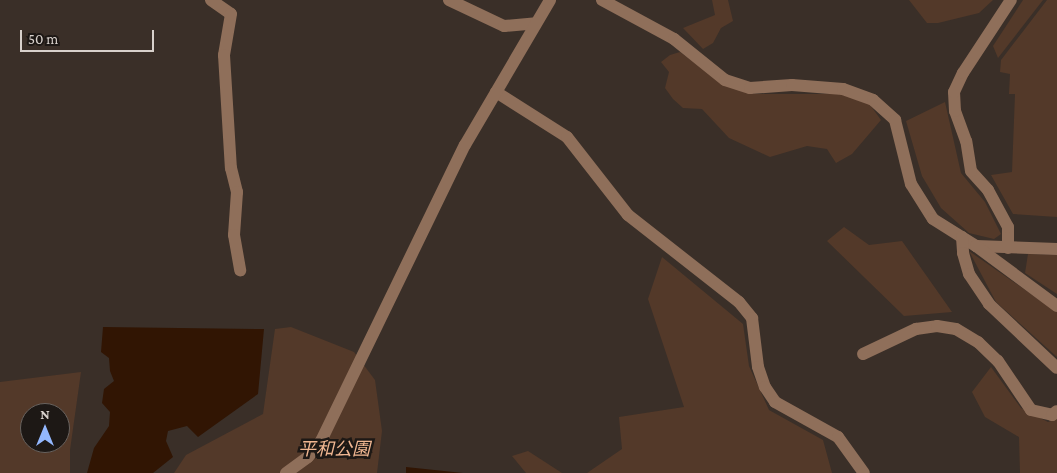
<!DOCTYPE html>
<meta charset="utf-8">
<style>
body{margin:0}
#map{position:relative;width:1057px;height:473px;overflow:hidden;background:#3a2f28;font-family:"Crimson Pro","Noto Sans JP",serif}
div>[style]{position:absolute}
.green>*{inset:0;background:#533929}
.water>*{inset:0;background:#311503}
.minor>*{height:12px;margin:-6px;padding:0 6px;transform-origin:6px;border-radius:6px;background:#8f6f5a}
span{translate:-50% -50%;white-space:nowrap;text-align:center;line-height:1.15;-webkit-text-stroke:5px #1d1815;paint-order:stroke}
.park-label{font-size:18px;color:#f0b691;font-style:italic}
.north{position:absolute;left:20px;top:403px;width:50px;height:50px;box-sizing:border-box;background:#1d1815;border:1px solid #68625e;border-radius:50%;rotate:0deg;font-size:14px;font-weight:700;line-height:20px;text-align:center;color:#d8d1cc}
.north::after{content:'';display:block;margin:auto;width:18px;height:22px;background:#93b7fd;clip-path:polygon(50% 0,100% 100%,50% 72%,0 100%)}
.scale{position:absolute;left:20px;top:30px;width:134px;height:22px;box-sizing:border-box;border:2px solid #d8d1cc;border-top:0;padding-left:6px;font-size:15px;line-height:18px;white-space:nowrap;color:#d8d1cc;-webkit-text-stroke:4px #1d1815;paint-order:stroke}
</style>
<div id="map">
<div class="green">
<i style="clip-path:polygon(712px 0,728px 0,733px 21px,721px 28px,713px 43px,703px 49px,683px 28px,715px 15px)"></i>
<i style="clip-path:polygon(909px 0,993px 0,979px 13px,938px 23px,927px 23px)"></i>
<i style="clip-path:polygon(1023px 0,1043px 0,998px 58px,993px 46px)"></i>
<i style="clip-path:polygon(1047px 0,1057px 0,1057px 217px,1013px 214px,991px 175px,1012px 172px,1015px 94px,1009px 94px,1010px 74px,1000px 72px,1001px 60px)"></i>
<i style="clip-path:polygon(680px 52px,723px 84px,750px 94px,839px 94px,868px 102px,881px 120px,852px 154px,836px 163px,827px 149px,807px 146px,770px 157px,729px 138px,702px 109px,683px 108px,673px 99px,665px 88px,669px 72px,661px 62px,670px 55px)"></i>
<i style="clip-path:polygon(945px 102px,961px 173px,985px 202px,1001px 234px,994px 239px,969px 233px,941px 208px,922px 176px,906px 121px)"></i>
<i style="clip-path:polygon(844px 227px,869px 245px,902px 241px,952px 312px,904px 316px,827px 241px)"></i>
<i style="clip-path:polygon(969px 251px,1057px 312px,1057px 357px,996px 302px)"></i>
<i style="clip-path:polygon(1028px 254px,1057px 255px,1057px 294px,1025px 273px)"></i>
<i style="clip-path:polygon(662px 257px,743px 324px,749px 366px,769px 410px,823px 440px,832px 473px,587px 473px,622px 449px,619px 417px,684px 407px,648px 299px)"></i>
<i style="clip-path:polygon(291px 327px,354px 352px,375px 380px,382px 431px,377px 473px,174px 473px,186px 455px,263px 414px,275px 329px)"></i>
<i style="clip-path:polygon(991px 367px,1021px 408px,1048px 422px,1057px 419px,1057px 473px,1020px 473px,1019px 437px,985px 417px,972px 392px)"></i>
<i style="clip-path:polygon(evenodd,81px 372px,70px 450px,70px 473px,0 473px,0 382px,81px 372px,30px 413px,60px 413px,60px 443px,30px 443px,30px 413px)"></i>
<i style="clip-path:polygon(528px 451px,562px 473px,526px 473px,512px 456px)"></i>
</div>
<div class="water">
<i style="clip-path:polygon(103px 327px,264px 329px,258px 394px,198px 437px,187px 426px,168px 431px,166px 441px,173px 457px,153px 473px,87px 473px,94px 448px,109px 426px,110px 412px,102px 403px,104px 389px,114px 381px,110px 371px,109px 358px,101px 352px)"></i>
<i style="clip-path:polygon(406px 467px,463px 473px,406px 473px)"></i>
</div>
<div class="minor">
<i style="left:211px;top:0;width:24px;rotate:35deg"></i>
<i style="left:231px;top:14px;width:42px;rotate:99.7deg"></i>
<i style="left:224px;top:55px;width:113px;rotate:86.5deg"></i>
<i style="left:231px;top:168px;width:25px;rotate:76deg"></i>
<i style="left:237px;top:192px;width:43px;rotate:94deg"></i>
<i style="left:234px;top:235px;width:36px;rotate:80deg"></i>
<i style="left:449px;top:0;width:61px;rotate:25.3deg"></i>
<i style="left:504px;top:26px;width:32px;rotate:-5deg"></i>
<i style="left:602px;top:0;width:82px;rotate:28.4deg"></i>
<i style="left:674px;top:39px;width:65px;rotate:38.8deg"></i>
<i style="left:725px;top:80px;width:26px;rotate:18deg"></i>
<i style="left:750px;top:88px;width:42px;rotate:-4.1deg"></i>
<i style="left:792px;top:85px;width:51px;rotate:4.5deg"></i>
<i style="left:843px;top:89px;width:32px;rotate:20deg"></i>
<i style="left:873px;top:100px;width:30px;rotate:42deg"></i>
<i style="left:895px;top:120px;width:66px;rotate:76deg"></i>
<i style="left:911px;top:184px;width:41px;rotate:57.8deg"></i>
<i style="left:933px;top:219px;width:51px;rotate:32.1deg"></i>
<i style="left:976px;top:246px;width:81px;rotate:2.1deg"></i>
<i style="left:496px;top:92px;width:84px;rotate:32.4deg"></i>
<i style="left:567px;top:137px;width:99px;rotate:52deg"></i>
<i style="left:628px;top:215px;width:141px;rotate:38.1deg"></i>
<i style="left:739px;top:302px;width:21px;rotate:51deg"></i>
<i style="left:752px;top:318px;width:49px;rotate:83deg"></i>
<i style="left:758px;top:367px;width:21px;rotate:71deg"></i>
<i style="left:765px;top:387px;width:18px;rotate:56deg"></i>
<i style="left:775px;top:402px;width:72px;rotate:29.1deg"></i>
<i style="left:838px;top:437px;width:44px;rotate:54.2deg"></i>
<i style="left:962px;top:237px;width:16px;rotate:86deg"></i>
<i style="left:963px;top:253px;width:22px;rotate:74deg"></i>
<i style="left:969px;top:274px;width:36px;rotate:56deg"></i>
<i style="left:989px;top:304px;width:93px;rotate:43.3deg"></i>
<i style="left:976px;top:246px;width:101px;rotate:36.5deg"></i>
<i style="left:1008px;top:248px;width:21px;rotate:-90deg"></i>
<i style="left:1008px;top:227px;width:42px;rotate:-118.4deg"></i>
<i style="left:988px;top:190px;width:25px;rotate:-132deg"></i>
<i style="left:971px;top:171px;width:30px;rotate:-99deg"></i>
<i style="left:966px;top:141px;width:32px;rotate:-110deg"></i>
<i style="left:955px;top:111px;width:19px;rotate:-93deg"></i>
<i style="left:954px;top:92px;width:21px;rotate:-65deg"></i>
<i style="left:963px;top:73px;width:87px;rotate:-56.7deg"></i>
<i style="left:863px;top:354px;width:59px;rotate:-25.3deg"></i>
<i style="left:916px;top:329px;width:21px;rotate:-8deg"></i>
<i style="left:937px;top:326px;width:19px;rotate:9deg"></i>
<i style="left:956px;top:329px;width:26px;rotate:31deg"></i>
<i style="left:978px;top:342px;width:28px;rotate:44deg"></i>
<i style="left:998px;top:361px;width:59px;rotate:56deg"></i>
<i style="left:1031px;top:410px;width:22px;rotate:13deg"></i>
<i style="left:1052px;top:415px;width:6px;rotate:-39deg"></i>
<i style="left:286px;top:473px;width:27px;rotate:-36deg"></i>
<i style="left:308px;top:457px;width:21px;rotate:-51deg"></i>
<i style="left:321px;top:441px;width:329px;rotate:-64.1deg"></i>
<i style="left:465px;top:145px;width:168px;rotate:-59.6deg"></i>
</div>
<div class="park-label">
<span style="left:334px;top:449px">平和公園</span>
</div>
<div class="north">N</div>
<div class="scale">50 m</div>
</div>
